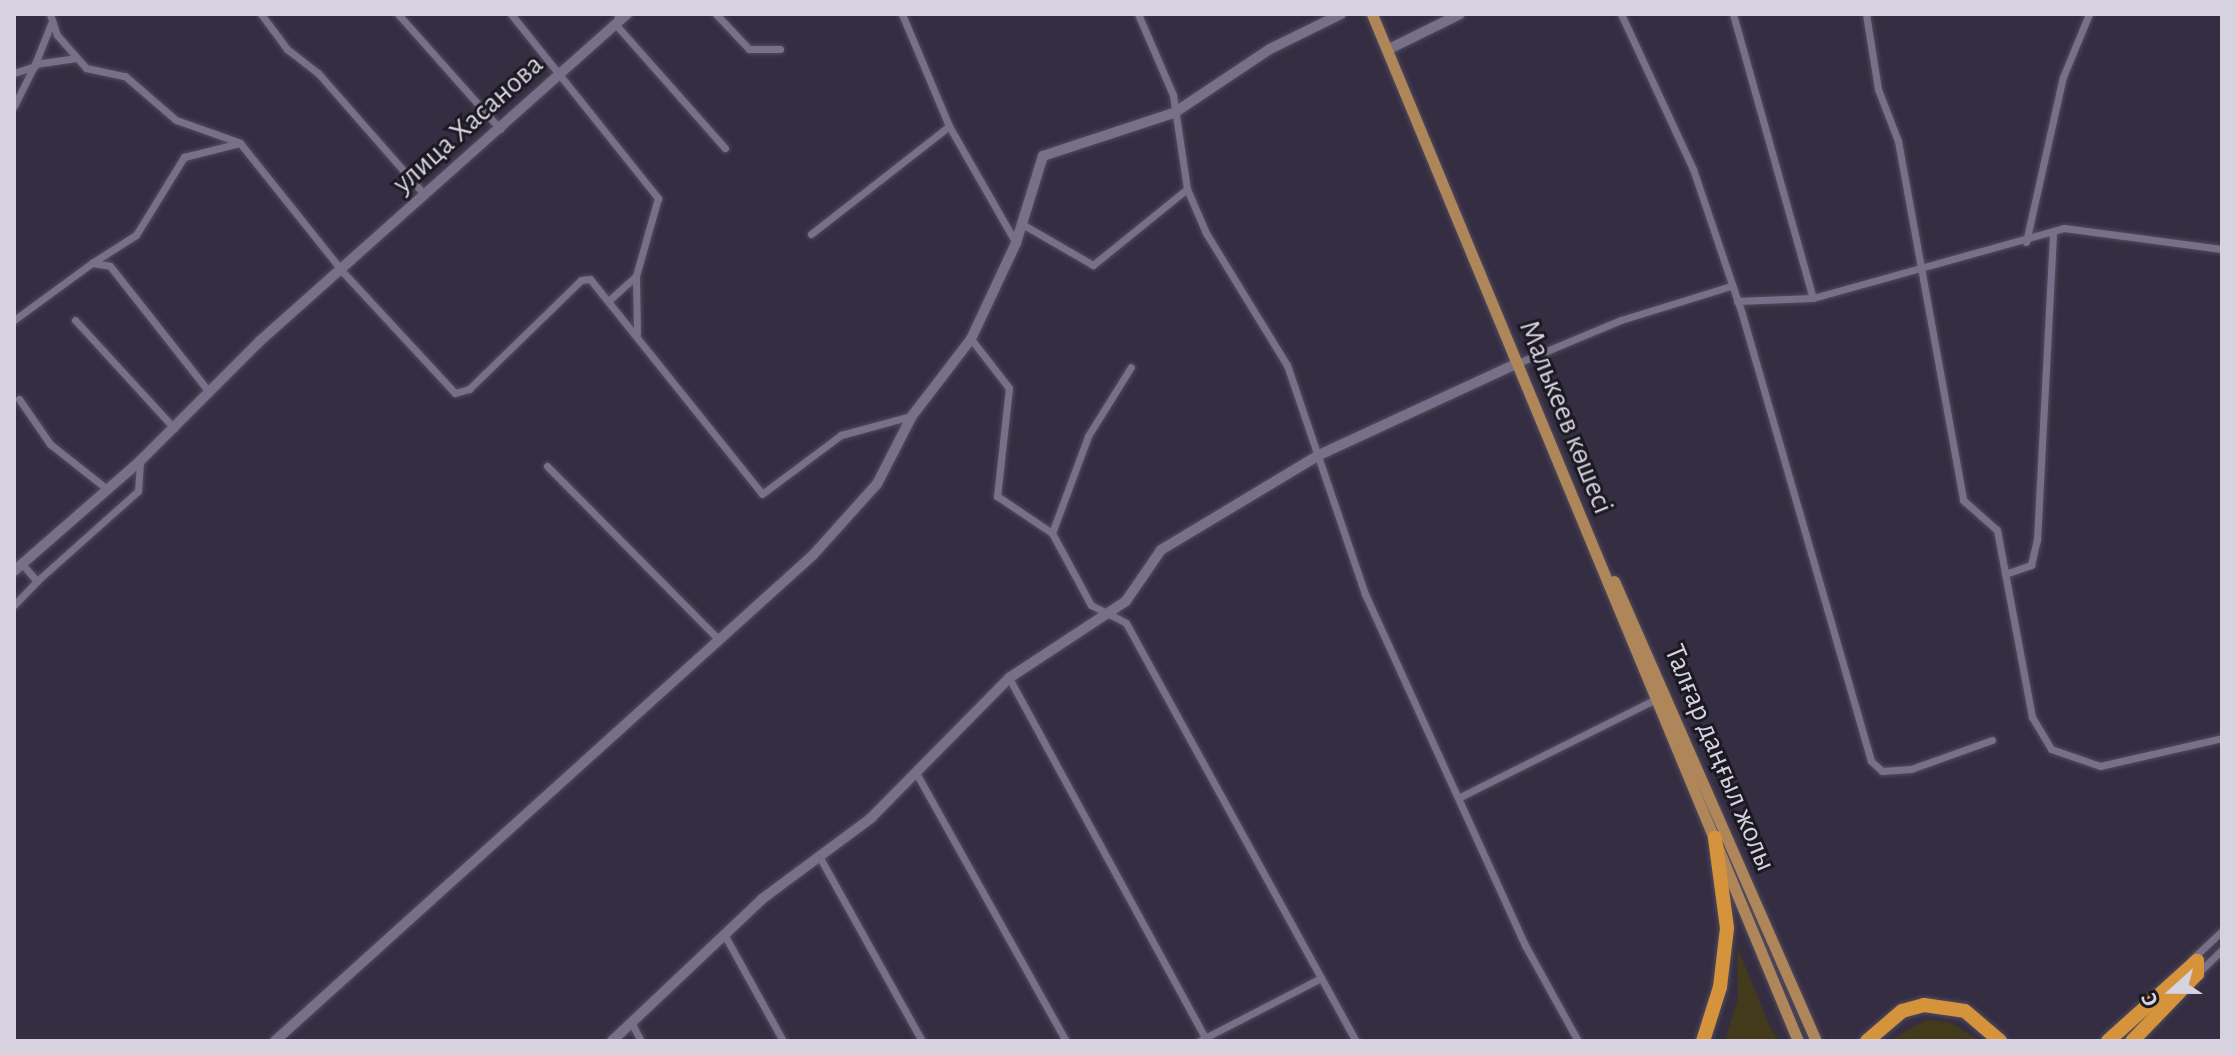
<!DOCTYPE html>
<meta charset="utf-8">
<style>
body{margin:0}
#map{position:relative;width:2236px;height:1055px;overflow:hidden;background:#352e43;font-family:"Alegreya Sans",sans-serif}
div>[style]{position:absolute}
.sand>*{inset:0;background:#423a1a}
.roads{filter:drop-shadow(0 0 2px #514b5c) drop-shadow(0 0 2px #514b5c)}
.street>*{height:7px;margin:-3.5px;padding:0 3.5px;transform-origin:3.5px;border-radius:3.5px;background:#777088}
.secondary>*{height:10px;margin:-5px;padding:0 5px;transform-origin:5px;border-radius:5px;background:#777088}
.primary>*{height:11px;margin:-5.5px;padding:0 5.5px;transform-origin:5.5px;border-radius:5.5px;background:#af865a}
.highway>*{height:14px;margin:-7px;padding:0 7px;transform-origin:7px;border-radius:7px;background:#d5943b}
span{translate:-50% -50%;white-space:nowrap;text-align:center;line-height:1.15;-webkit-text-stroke:6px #1b1922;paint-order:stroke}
.street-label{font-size:30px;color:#d6d2e0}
.frame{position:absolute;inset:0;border:16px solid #d6d2e0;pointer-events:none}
.north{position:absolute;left:2132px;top:951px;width:80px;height:80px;-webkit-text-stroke:6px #1b1922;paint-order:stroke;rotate:249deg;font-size:22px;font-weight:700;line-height:32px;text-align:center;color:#d6d2e0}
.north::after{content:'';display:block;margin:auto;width:28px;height:36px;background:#d6d2e0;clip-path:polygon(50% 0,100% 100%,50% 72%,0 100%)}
</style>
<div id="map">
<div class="sand">
<i style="clip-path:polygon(1737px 946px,1769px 1025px,1779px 1041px,1725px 1041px,1738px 998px)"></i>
<i style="clip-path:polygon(1925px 1020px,1949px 1022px,1981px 1041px,1889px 1041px)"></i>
</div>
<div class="roads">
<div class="street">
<i style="left:50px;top:14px;width:22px;rotate:72deg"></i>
<i style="left:57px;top:35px;width:44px;rotate:48.7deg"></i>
<i style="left:86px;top:68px;width:40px;rotate:12deg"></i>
<i style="left:125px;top:76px;width:67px;rotate:40.8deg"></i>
<i style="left:176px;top:120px;width:66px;rotate:19.5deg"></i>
<i style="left:261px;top:14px;width:44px;rotate:53.4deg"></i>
<i style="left:287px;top:49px;width:39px;rotate:38deg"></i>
<i style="left:318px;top:73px;width:161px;rotate:48.8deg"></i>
<i style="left:398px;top:14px;width:154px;rotate:48.4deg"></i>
<i style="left:511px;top:14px;width:236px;rotate:51.4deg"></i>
<i style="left:658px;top:198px;width:81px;rotate:105.8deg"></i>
<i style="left:636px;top:276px;width:36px;rotate:138deg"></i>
<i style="left:618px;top:14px;width:12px;rotate:95deg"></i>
<i style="left:617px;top:26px;width:163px;rotate:48.5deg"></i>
<i style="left:716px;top:14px;width:48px;rotate:46.7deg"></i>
<i style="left:749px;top:49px;width:31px"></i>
<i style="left:902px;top:14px;width:121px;rotate:67.2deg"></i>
<i style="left:949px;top:126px;width:135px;rotate:60.2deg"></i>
<i style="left:1138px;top:14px;width:88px;rotate:66.6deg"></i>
<i style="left:1173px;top:95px;width:95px;rotate:81.5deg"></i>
<i style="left:1187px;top:189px;width:48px;rotate:66.6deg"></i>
<i style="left:1206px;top:233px;width:155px;rotate:58.5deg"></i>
<i style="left:1287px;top:365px;width:242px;rotate:71.2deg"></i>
<i style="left:1365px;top:594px;width:386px;rotate:65.5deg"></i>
<i style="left:1525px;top:945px;width:110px;rotate:61.1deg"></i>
<i style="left:1621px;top:14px;width:171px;rotate:65.1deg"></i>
<i style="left:1693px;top:169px;width:153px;rotate:71.3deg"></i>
<i style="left:1742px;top:314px;width:465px;rotate:73.9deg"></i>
<i style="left:1871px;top:761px;width:15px;rotate:42deg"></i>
<i style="left:1882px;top:771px;width:29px;rotate:-4deg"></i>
<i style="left:1911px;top:769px;width:86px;rotate:-19.7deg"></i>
<i style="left:1733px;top:14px;width:295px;rotate:74.3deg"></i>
<i style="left:1866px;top:14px;width:76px;rotate:80.9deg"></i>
<i style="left:1878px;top:89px;width:56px;rotate:69deg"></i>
<i style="left:1898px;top:141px;width:365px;rotate:79.7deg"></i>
<i style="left:1963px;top:500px;width:45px;rotate:41.4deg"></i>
<i style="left:1997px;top:530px;width:190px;rotate:79.4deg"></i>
<i style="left:2032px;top:717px;width:37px;rotate:59deg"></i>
<i style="left:2051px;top:749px;width:52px;rotate:19.1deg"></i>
<i style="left:2100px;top:766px;width:125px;rotate:-12.9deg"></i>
<i style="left:35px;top:64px;width:46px;rotate:-68.4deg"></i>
<i style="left:14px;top:73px;width:22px;rotate:-18deg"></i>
<i style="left:14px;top:106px;width:47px;rotate:-63.4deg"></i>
<i style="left:35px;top:64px;width:42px;rotate:-8.1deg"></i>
<i style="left:1022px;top:224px;width:82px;rotate:30deg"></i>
<i style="left:1093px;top:265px;width:121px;rotate:-39deg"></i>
<i style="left:811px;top:234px;width:175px;rotate:-38deg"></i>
<i style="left:2026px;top:242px;width:169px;rotate:-77.4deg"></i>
<i style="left:2063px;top:77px;width:68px;rotate:-67.6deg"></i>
<i style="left:92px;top:263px;width:52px;rotate:-32.5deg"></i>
<i style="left:136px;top:235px;width:92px;rotate:-58.4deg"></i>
<i style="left:184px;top:157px;width:58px;rotate:-14deg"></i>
<i style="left:240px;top:143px;width:164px;rotate:51.4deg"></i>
<i style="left:342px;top:271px;width:166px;rotate:47.2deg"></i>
<i style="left:455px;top:393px;width:15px;rotate:-16deg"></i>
<i style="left:469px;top:389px;width:156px;rotate:-44.2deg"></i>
<i style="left:581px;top:280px;width:9px;rotate:-6deg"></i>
<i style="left:590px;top:279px;width:275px;rotate:51.3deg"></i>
<i style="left:762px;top:494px;width:99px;rotate:-36.8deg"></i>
<i style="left:841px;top:435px;width:73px;rotate:-15.2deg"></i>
<i style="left:636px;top:276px;width:57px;rotate:89deg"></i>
<i style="left:1737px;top:301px;width:76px;rotate:-2.3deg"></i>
<i style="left:1813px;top:298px;width:261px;rotate:-15.6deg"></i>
<i style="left:2064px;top:228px;width:159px;rotate:7.6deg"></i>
<i style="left:14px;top:320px;width:97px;rotate:-36.2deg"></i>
<i style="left:92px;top:263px;width:18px;rotate:9deg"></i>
<i style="left:110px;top:266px;width:160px;rotate:51.8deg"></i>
<i style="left:75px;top:320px;width:147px;rotate:47.5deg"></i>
<i style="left:971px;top:339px;width:62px;rotate:52.2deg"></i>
<i style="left:1009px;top:388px;width:109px;rotate:96.3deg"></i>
<i style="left:997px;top:496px;width:66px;rotate:33.9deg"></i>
<i style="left:1052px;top:533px;width:82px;rotate:61.6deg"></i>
<i style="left:1091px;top:605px;width:39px;rotate:27deg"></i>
<i style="left:1126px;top:623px;width:477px;rotate:61.2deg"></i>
<i style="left:1518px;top:363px;width:112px;rotate:-22.7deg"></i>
<i style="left:1621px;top:320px;width:115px;rotate:-17.2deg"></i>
<i style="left:19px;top:399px;width:55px;rotate:55.4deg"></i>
<i style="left:50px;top:444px;width:73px;rotate:38.3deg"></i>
<i style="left:547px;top:466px;width:242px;rotate:45.3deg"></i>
<i style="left:1052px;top:533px;width:103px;rotate:-69.6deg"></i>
<i style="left:1088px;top:436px;width:81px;rotate:-58.1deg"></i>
<i style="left:22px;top:564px;width:23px;rotate:49deg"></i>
<i style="left:37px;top:581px;width:135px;rotate:-41.7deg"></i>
<i style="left:138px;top:491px;width:30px;rotate:-86deg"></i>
<i style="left:2005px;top:574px;width:28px;rotate:-19deg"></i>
<i style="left:2031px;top:565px;width:26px;rotate:-77deg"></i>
<i style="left:2037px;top:540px;width:308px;rotate:-87deg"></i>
<i style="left:14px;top:605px;width:33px;rotate:-46deg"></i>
<i style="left:1009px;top:678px;width:413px;rotate:61.4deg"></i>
<i style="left:915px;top:771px;width:309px;rotate:60.8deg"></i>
<i style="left:1462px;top:796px;width:217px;rotate:-26.6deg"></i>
<i style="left:819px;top:856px;width:212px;rotate:60.9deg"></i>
<i style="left:724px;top:934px;width:122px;rotate:61.1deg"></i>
<i style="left:2191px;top:960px;width:42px;rotate:-43.1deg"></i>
<i style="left:2198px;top:973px;width:33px;rotate:-44deg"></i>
<i style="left:632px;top:1024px;width:19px;rotate:62deg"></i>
<i style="left:1199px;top:1041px;width:137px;rotate:-27.3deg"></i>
</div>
<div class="secondary">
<i style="left:1387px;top:50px;width:81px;rotate:-26.3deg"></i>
<i style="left:14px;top:571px;width:167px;rotate:-41.1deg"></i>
<i style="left:140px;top:461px;width:170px;rotate:-45deg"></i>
<i style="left:260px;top:341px;width:492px;rotate:-41.7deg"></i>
<i style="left:275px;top:1041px;width:725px;rotate:-42.09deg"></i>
<i style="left:813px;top:555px;width:96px;rotate:-48deg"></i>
<i style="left:877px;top:484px;width:76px;rotate:-62.8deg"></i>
<i style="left:912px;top:416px;width:97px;rotate:-52.5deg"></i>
<i style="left:971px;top:339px;width:106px;rotate:-64.9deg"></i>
<i style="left:1016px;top:243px;width:91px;rotate:-72.8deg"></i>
<i style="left:1043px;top:156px;width:138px;rotate:-18.2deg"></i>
<i style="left:1174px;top:113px;width:115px;rotate:-33.7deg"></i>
<i style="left:1270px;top:49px;width:79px;rotate:-26.2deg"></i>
<i style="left:612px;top:1041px;width:207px;rotate:-43.4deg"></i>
<i style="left:762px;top:899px;width:136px;rotate:-36.6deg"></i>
<i style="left:871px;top:818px;width:197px;rotate:-45.4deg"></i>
<i style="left:1009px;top:678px;width:140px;rotate:-33.3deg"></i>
<i style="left:1126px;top:601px;width:62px;rotate:-55.5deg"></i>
<i style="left:1161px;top:550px;width:184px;rotate:-31deg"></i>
<i style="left:1319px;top:455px;width:219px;rotate:-24.8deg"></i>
</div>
<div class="primary">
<i style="left:1372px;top:14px;width:1112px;rotate:67.47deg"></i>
<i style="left:1614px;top:581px;width:502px;rotate:66.29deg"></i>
</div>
<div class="highway">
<i style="left:1703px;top:1041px;width:57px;rotate:-72.5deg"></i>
<i style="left:1720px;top:987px;width:59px;rotate:-83.2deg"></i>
<i style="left:1727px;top:928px;width:91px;rotate:-97.6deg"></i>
<i style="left:1867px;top:1041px;width:46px;rotate:-40.6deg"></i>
<i style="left:1902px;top:1011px;width:23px;rotate:-15deg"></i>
<i style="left:1924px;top:1005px;width:41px;rotate:8.3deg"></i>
<i style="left:1965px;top:1011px;width:46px;rotate:40.6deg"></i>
<i style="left:2108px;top:1041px;width:120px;rotate:-42deg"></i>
<i style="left:2197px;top:961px;width:13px;rotate:90deg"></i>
<i style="left:2197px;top:974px;width:93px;rotate:134.1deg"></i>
</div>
</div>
<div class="street-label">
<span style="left:468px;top:124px;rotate:-42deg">улица Хасанова</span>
<span style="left:1566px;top:417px;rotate:68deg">Малькеев көшесі</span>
<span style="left:1720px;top:758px;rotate:67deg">Талғар даңғыл жолы</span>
</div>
<div class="frame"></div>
<div class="north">С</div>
</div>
